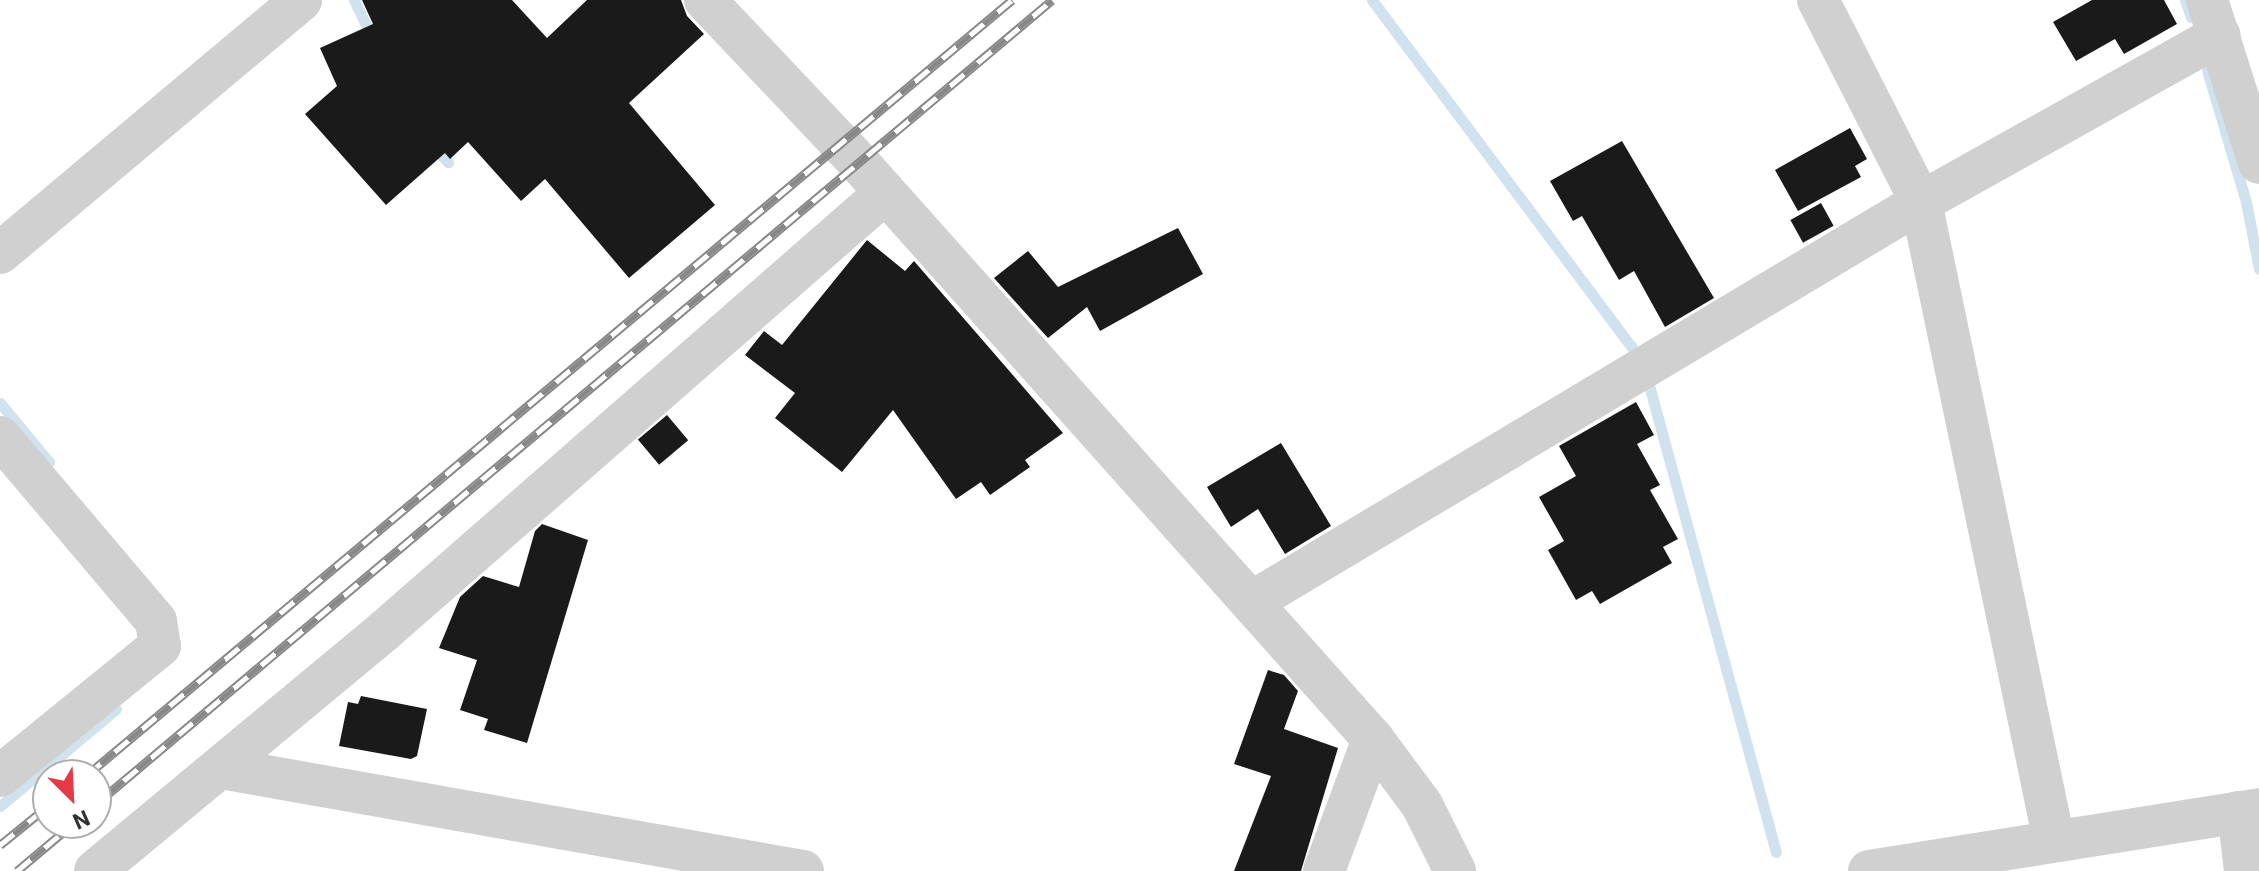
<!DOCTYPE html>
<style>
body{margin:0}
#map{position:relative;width:2259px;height:871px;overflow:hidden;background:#fff;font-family:Roboto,sans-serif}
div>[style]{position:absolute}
.stream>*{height:11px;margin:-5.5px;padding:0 5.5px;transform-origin:5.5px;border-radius:5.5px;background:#cfe2ee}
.building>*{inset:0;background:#1a1a1a;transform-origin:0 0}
.minor>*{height:42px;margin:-21px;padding:0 21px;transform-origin:21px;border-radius:21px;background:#d0d0d0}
.rail>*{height:9px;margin-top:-4.5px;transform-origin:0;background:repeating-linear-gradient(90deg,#fff 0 18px,#888 0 36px);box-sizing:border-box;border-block:2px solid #888}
span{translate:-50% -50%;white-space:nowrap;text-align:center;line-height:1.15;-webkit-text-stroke:8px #fff;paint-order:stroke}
.north{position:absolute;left:32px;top:759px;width:80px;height:80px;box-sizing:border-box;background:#fff;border:2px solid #adadad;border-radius:50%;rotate:156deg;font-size:22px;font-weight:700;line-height:32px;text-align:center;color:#333}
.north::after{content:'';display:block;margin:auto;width:28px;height:36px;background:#e63946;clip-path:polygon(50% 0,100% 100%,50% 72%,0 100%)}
</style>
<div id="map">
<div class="stream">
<i style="left:354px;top:0;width:44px;rotate:64.6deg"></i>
<i style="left:1372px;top:0;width:447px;rotate:53.2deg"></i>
<i style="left:2185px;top:0;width:18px;rotate:71deg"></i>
<i style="left:2207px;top:70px;width:138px;rotate:73.5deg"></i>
<i style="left:2246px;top:202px;width:68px;rotate:79deg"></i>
<i style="left:433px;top:145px;width:23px;rotate:49deg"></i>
<i style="left:1649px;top:385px;width:484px;rotate:74.8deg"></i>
<i style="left:0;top:403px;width:77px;rotate:50.3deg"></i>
<i style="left:0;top:806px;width:151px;rotate:-39.9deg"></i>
</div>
<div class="building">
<i style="clip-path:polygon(362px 0,512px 0,547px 38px,587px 0,681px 0,687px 16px,704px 34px,629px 103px,715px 205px,629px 278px,545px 179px,521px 201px,468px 142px,450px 159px,445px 153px,386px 205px,305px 114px,337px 86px,320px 48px,373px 24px)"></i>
<i style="clip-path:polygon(2092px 0,2164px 0,2177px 24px,2124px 54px,2115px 39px,2076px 61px,2053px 22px)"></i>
<i style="clip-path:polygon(1850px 128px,1867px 159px,1855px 166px,1861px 177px,1798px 211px,1775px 170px)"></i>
<i style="clip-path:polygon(1622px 141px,1714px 298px,1665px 327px,1634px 271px,1619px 280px,1582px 216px,1573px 221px,1550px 181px)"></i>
<i style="left:1821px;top:203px;width:26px;height:35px;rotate:61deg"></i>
<i style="clip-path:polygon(1178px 228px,1203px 274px,1100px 331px,1087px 307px,1048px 338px,994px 278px,1028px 251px,1058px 287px)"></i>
<i style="clip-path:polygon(867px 240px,905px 271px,914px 261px,1063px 433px,1025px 460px,1030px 467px,990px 495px,981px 482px,956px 499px,893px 410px,842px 472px,775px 418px,795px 393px,745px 355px,764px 331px,782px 345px)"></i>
<i style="clip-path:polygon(1636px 402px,1654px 435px,1637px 444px,1660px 485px,1650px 490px,1678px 539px,1663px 547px,1672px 563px,1600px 604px,1592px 591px,1576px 600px,1548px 550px,1564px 541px,1539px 497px,1576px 476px,1559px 446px)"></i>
<i style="left:667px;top:415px;width:33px;height:38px;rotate:50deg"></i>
<i style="clip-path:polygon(1281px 443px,1331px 526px,1285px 554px,1258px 509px,1231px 527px,1207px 487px)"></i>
<i style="clip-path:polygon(542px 524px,588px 540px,527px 743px,484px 730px,488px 719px,460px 710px,477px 660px,439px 648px,460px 597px,483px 576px,519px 587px,535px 531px)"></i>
<i style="clip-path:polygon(1268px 670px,1284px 675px,1298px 691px,1284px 729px,1338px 748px,1301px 871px,1234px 871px,1271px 776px,1234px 764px)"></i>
<i style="clip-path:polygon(361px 696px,427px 709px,417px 756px,411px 759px,339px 746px,348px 702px,358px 704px)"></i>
</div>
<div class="minor">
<i style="left:705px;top:0;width:224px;rotate:46.6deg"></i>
<i style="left:859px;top:163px;width:772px;rotate:48.26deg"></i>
<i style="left:1373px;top:739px;width:82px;rotate:53.4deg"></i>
<i style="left:1422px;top:805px;width:74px;rotate:63.4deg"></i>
<i style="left:1818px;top:0;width:227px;rotate:63deg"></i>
<i style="left:1921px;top:202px;width:653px;rotate:78.24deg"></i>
<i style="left:2207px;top:0;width:171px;rotate:72.3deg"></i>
<i style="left:0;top:253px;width:393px;rotate:-40deg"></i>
<i style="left:0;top:437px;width:241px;rotate:49.7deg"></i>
<i style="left:156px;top:621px;width:25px;rotate:81deg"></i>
<i style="left:160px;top:646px;width:206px;rotate:140.9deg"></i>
<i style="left:1253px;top:601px;width:778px;rotate:-30.85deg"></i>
<i style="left:1921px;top:202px;width:342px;rotate:-29.2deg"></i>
<i style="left:221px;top:768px;width:591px;rotate:10.04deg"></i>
<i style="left:2238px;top:812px;width:59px;rotate:83.2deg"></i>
<i style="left:95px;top:871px;width:376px;rotate:-39.7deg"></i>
<i style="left:384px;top:631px;width:664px;rotate:-41.15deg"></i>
<i style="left:1324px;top:871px;width:141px;rotate:-69.6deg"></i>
<i style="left:1869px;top:871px;width:395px;rotate:-9deg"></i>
</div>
<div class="rail">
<i style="left:87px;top:775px;width:1207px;rotate:-39.96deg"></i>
<i style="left:96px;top:804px;width:1249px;rotate:-40.06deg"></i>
<i style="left:0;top:845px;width:62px;rotate:-39.1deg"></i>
<i style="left:17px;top:871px;width:75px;rotate:-40.1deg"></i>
</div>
<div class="north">N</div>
</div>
